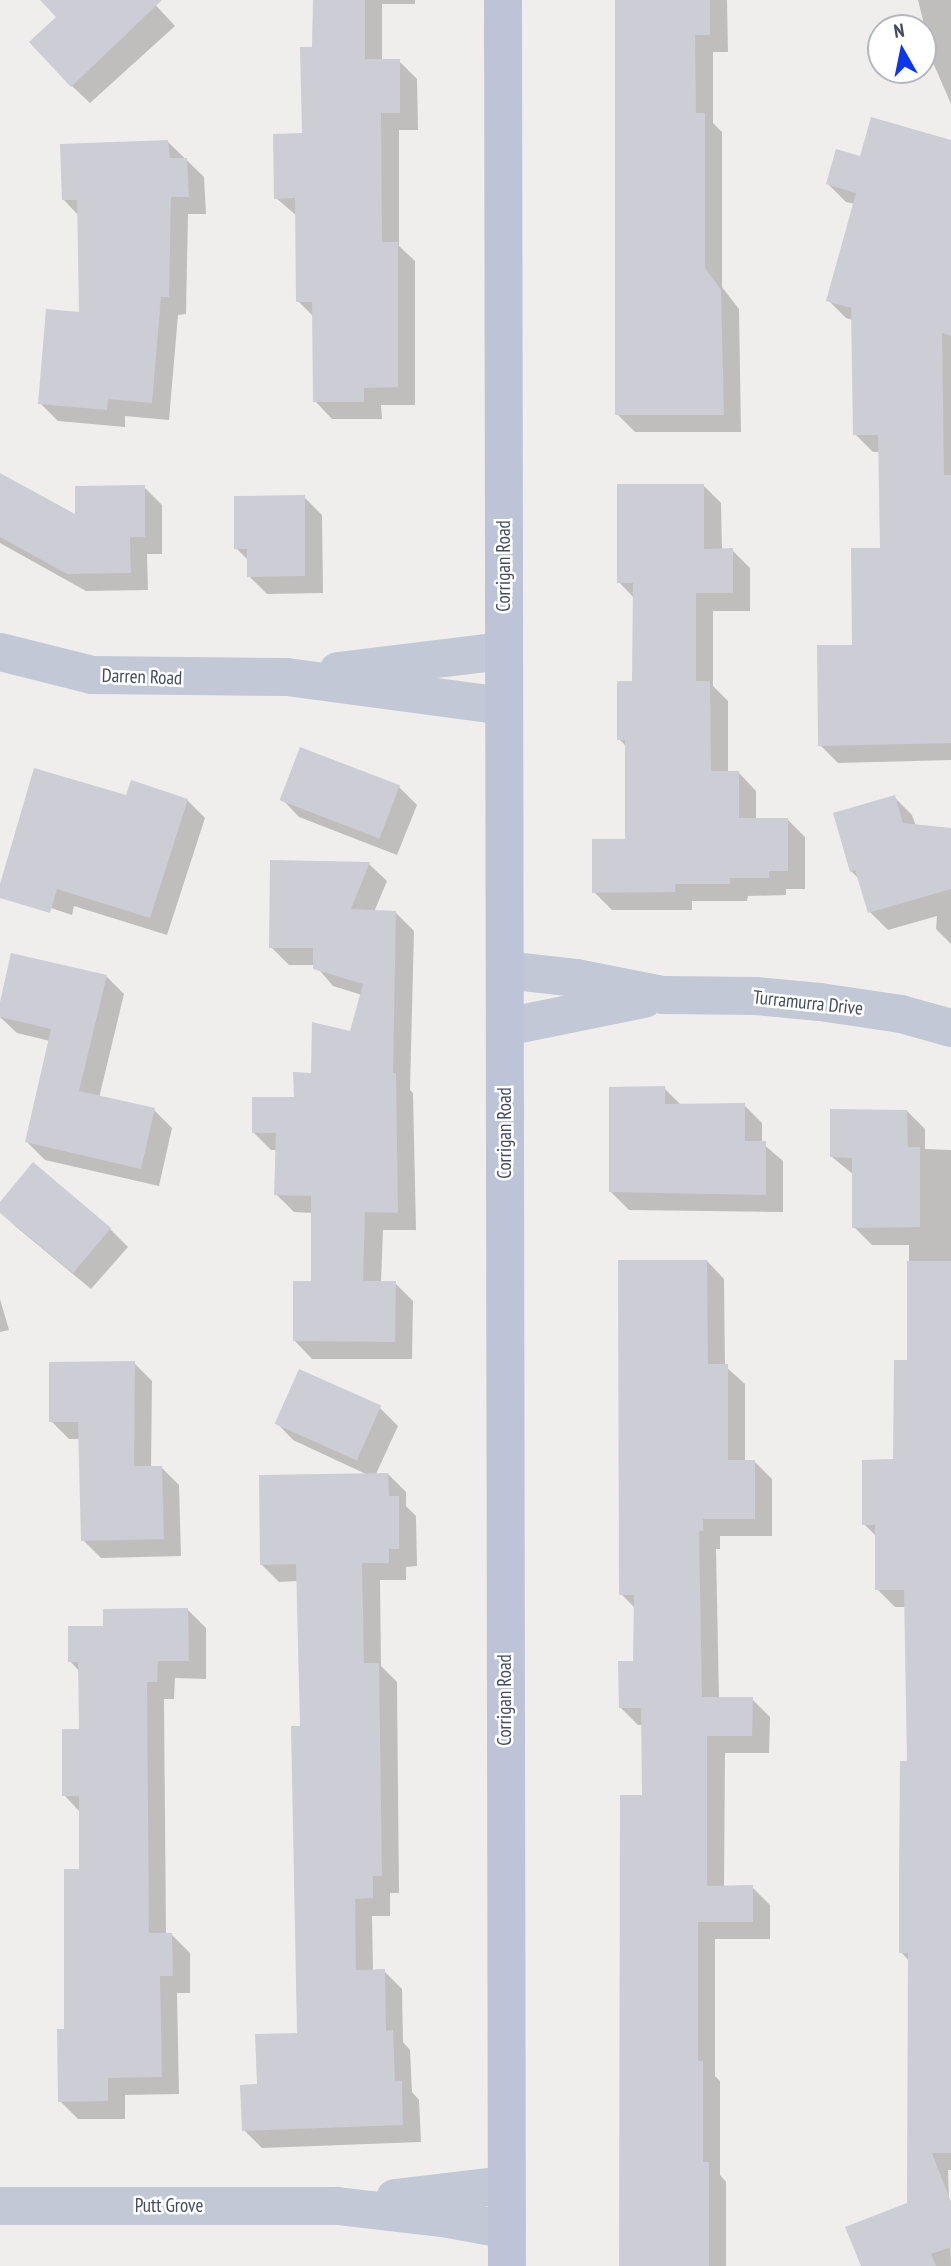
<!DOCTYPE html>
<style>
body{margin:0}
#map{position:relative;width:951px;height:2266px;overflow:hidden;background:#f0eded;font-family:"PT Sans Narrow",sans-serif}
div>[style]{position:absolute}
.shadow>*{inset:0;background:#0003}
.building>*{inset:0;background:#cccdd5;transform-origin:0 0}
.street>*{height:38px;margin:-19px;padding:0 19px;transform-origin:19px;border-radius:19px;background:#c2c8d6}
.secondary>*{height:38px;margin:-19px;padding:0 19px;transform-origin:19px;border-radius:19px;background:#bec4d8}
span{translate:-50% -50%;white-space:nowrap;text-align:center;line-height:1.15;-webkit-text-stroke:5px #fff;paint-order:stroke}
.street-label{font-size:19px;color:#444b5c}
.north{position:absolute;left:867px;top:14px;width:70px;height:70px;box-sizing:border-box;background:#fff;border:2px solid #b4b7be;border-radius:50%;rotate:351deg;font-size:19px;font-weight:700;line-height:28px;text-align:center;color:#444b5c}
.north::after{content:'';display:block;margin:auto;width:24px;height:32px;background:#0b36ec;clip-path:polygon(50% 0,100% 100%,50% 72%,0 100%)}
</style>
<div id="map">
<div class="shadow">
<i style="clip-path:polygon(42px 0,151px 0,175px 26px,90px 103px,72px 86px,58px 18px)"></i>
<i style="clip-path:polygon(315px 0,415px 0,415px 4px,382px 4px,382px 61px,399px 61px,417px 79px,418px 130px,399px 130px,399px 246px,415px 261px,415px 405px,381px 405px,382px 419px,332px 419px,315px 401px,314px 317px,298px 301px,297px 216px,276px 198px,303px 135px,314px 49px)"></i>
<i style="clip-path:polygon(618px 0,727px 0,728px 52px,713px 52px,713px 123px,722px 132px,722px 287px,739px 309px,741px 432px,635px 432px,617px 414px)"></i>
<i style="clip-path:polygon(918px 0,951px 0,951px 104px,934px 65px)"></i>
<i style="clip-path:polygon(167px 141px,204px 177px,206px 214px,188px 214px,186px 314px,178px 315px,169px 420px,125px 416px,125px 427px,58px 421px,40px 403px,81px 314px,79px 216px,64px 200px)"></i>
<i style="clip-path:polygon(951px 146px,951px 760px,838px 763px,820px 745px,854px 647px,882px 550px,880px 452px,873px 452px,855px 434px,853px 320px,846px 318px,828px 300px,855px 204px,846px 202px,828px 184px,861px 158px)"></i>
<i style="clip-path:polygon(0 475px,77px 517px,144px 487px,162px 505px,162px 554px,147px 554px,148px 590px,86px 591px,0 543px)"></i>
<i style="clip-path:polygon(703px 485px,721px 503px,722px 550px,732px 550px,750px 568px,750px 611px,713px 611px,713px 686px,728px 701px,728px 773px,739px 773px,756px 791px,756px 820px,787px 819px,805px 837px,805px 889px,786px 889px,786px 895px,748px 896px,747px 901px,692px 901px,692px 910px,612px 910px,594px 892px,627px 841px,627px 747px,619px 739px,634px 683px,634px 598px,619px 582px)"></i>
<i style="clip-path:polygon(304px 497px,322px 515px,323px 593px,267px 594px,249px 576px,249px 561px,236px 548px)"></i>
<i style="clip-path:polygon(399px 787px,417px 805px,397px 855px,299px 817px,282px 799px)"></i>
<i style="clip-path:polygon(127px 797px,187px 800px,205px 818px,167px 935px,74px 906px,72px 915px,21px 898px)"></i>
<i style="clip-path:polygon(894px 797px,912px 815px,916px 826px,951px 829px,951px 944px,936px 929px,937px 916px,888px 930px,870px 912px,860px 880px,851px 871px)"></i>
<i style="clip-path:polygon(369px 864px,387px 881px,374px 912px,396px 913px,414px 931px,410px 1090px,413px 1093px,416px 1230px,383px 1230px,381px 1283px,395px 1283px,413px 1301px,412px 1359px,312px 1359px,295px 1341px,313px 1283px,313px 1213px,294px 1212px,276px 1194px,277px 1150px,271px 1150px,253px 1132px,296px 1099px,312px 1074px,352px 1033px,362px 995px,333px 986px,315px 965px,289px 965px,271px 947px)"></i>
<i style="clip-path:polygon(106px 976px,124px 994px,99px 1098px,154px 1110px,172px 1128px,159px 1186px,45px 1160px,27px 1142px,50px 1041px,17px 1033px,0 1017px,0 1010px)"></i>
<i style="clip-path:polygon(664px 1088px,681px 1105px,744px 1105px,762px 1123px,762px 1143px,783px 1161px,783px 1212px,629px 1210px,611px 1192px)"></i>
<i style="clip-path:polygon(907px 1111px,925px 1129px,925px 1149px,951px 1150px,951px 2170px,948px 2170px,951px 2266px,862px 2266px,908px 2204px,910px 1962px,901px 1952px,909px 1763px,906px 1607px,895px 1607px,877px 1589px,877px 1537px,864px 1524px,895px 1461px,909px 1362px,909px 1245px,872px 1245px,854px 1227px,854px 1175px,832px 1157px)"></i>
<i style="clip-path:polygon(0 1205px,110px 1229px,128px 1247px,91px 1289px,15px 1226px,0 1211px)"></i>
<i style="clip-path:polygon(707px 1261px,724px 1279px,725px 1366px,745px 1384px,745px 1461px,754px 1461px,772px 1479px,772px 1536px,720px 1536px,720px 1549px,716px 1549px,719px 1699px,752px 1699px,770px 1717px,769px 1753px,725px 1753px,724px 1888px,752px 1887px,770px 1905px,770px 1939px,715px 1939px,715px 2076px,720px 2081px,720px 2175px,726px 2182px,726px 2266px,619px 2266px,644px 1797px,643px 1725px,638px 1725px,620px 1707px,635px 1662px,636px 1609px,621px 1594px)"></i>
<i style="clip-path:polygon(0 1299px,9px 1330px,0 1332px)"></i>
<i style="clip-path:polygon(134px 1363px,152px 1381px,151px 1468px,161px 1467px,179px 1485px,181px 1556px,101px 1558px,83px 1540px,81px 1439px,69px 1439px,51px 1421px)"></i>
<i style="clip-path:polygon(300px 1371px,380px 1408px,398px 1426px,376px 1474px,388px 1474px,406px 1492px,406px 1506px,416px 1516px,417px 1566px,406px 1567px,406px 1580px,380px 1580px,381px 1666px,397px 1682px,399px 1893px,390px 1893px,390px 1916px,372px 1916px,373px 1971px,384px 1971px,402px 1989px,403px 2042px,410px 2050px,412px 2092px,419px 2100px,421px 2142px,262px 2148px,244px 2130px,258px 2086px,299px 2035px,302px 1727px,298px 1581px,279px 1582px,261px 1564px,368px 1475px,293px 1440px,276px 1422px)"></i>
<i style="clip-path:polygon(188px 1610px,206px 1628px,206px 1679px,175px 1678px,174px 1699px,164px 1699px,166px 1935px,172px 1935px,190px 1953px,190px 1993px,177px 1993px,179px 2094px,125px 2095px,125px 2119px,78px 2119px,60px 2101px,80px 1871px,80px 1812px,64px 1795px,80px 1730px,79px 1671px,70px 1661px,105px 1627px)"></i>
</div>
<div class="building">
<i style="clip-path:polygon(40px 0,162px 0,71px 87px,29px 42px,56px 17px)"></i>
<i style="clip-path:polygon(313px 0,365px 0,365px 59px,400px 59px,400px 113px,381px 113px,382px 242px,398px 242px,398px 387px,364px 388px,364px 402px,313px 402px,312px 302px,296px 302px,295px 198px,274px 199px,273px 134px,302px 133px,300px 47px,312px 47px)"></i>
<i style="clip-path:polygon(615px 0,710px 0,710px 35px,695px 35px,696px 113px,705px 113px,705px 268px,721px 290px,724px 415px,615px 415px)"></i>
<i style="clip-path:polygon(871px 117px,951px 140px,951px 336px,942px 333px,944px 475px,951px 475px,951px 743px,818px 746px,817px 645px,852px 645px,851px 548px,880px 548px,878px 435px,853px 435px,851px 308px,826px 301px,856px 193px,826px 184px,836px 149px,860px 156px)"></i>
<i style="clip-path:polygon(168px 140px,170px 158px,187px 158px,189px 197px,171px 197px,169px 297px,161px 297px,152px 403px,108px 399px,107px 410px,38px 404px,46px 309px,79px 312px,77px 200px,62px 200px,60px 144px)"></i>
<i style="clip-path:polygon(0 473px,75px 514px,75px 486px,145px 485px,145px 537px,130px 537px,131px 573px,67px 574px,0 537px)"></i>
<i style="clip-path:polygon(617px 484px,704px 484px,704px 549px,733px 548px,733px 593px,696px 593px,696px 681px,710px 681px,711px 771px,739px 771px,739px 818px,788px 818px,788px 871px,769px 871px,769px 878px,730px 878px,730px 884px,675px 884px,675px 892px,592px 893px,592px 839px,625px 839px,625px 740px,617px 740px,617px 681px,632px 681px,633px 583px,617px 583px)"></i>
<i style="clip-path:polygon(305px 495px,305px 576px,247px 577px,247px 549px,234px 549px,234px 496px)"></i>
<i style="left:300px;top:747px;width:107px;height:57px;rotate:21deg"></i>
<i style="clip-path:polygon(34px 768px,126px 795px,131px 780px,188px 799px,150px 918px,57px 889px,50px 913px,0 898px,0 884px)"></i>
<i style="clip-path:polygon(895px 795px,903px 823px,951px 828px,951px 889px,868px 913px,855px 870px,850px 872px,833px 813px)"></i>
<i style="clip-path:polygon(270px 860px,370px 862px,351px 909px,396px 911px,393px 1073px,396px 1073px,398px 1213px,365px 1212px,363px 1281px,396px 1281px,395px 1342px,293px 1341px,293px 1281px,311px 1281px,311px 1196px,274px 1195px,276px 1133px,252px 1133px,252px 1097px,294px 1097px,293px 1072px,311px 1073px,312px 1022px,350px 1031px,363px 984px,313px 969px,313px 948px,269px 948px)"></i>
<i style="clip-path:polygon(11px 953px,107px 975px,79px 1091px,155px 1108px,141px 1169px,25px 1142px,51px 1029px,0 1017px,0 1002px)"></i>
<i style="clip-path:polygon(665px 1086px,665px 1104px,745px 1103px,745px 1141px,766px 1141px,766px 1195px,609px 1192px,609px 1087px)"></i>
<i style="clip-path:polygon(830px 1109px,907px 1110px,908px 1147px,920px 1147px,920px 1227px,852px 1228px,852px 1158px,830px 1157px)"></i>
<i style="clip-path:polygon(33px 1162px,111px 1228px,73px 1273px,0 1213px,0 1202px)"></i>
<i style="clip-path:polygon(618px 1260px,707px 1260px,708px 1364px,728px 1364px,728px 1460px,755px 1460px,755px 1519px,703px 1519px,703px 1531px,699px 1531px,702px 1697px,753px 1697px,752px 1736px,707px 1736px,707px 1886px,753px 1885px,753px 1922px,698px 1922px,698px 2061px,703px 2061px,703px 2162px,709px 2162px,709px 2266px,619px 2266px,620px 1795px,642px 1795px,641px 1708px,619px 1708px,618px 1661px,633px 1661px,634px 1595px,619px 1595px)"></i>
<i style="clip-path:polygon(907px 1261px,951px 1261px,951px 2153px,932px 2153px,951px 2202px,951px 2247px,931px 2254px,936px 2266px,861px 2266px,845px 2227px,907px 2203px,908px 1953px,899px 1953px,899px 1881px,900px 1761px,907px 1761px,904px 1590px,875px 1590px,875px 1525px,862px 1525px,862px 1460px,893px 1459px,894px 1360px,907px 1360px)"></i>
<i style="clip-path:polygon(135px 1361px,134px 1466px,162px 1466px,164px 1539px,81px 1541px,78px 1422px,49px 1422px,49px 1362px)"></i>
<i style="left:299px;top:1369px;width:90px;height:60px;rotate:24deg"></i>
<i style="clip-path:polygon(388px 1473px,389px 1496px,399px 1496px,399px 1549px,389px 1549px,389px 1563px,362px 1563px,364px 1663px,379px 1663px,382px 1876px,373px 1876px,373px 1898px,355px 1899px,356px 1970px,385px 1969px,386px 2031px,393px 2030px,395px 2081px,402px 2081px,403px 2125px,242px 2131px,240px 2085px,257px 2084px,255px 2034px,297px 2033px,291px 1726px,300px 1726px,296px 1564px,260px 1565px,259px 1475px)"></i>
<i style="clip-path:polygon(188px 1608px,189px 1661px,158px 1661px,157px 1682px,147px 1682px,149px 1933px,172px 1933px,173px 1976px,160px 1976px,162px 2077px,108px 2078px,108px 2101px,58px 2102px,57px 2029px,64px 2029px,64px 1869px,79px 1869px,79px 1796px,62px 1796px,62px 1729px,79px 1729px,78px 1662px,68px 1662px,68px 1626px,103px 1626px,103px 1609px)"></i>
</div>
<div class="street">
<i style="left:0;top:652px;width:95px;rotate:14deg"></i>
<i style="left:92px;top:675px;width:195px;rotate:0.6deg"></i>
<i style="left:287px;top:677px;width:219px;rotate:7.6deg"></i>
<i style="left:338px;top:671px;width:167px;rotate:-6.9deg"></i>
<i style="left:505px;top:970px;width:71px;rotate:6.4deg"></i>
<i style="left:576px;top:978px;width:89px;rotate:11.1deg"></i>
<i style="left:663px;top:995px;width:93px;rotate:0.6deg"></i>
<i style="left:756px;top:996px;width:64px;rotate:5.4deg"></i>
<i style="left:820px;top:1002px;width:82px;rotate:8.4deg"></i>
<i style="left:901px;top:1014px;width:52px;rotate:15.6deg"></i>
<i style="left:505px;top:1027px;width:142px;rotate:-11.4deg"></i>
<i style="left:395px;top:2198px;width:112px;rotate:-6.7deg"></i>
<i style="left:0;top:2206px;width:337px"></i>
<i style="left:337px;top:2206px;width:113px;rotate:6.6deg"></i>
<i style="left:449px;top:2219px;width:59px;rotate:10.7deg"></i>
</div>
<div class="secondary">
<i style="left:503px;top:0;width:2266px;rotate:89.9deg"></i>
</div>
<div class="street-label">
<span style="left:504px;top:566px;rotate:-90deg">Corrigan Road</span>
<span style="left:142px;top:677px;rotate:2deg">Darren Road</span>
<span style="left:808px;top:1003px;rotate:6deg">Turramurra Drive</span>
<span style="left:505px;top:1133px;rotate:-90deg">Corrigan Road</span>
<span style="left:505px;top:1700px;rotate:-90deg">Corrigan Road</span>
<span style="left:169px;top:2206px">Putt Grove</span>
</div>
<div class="north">N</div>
</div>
